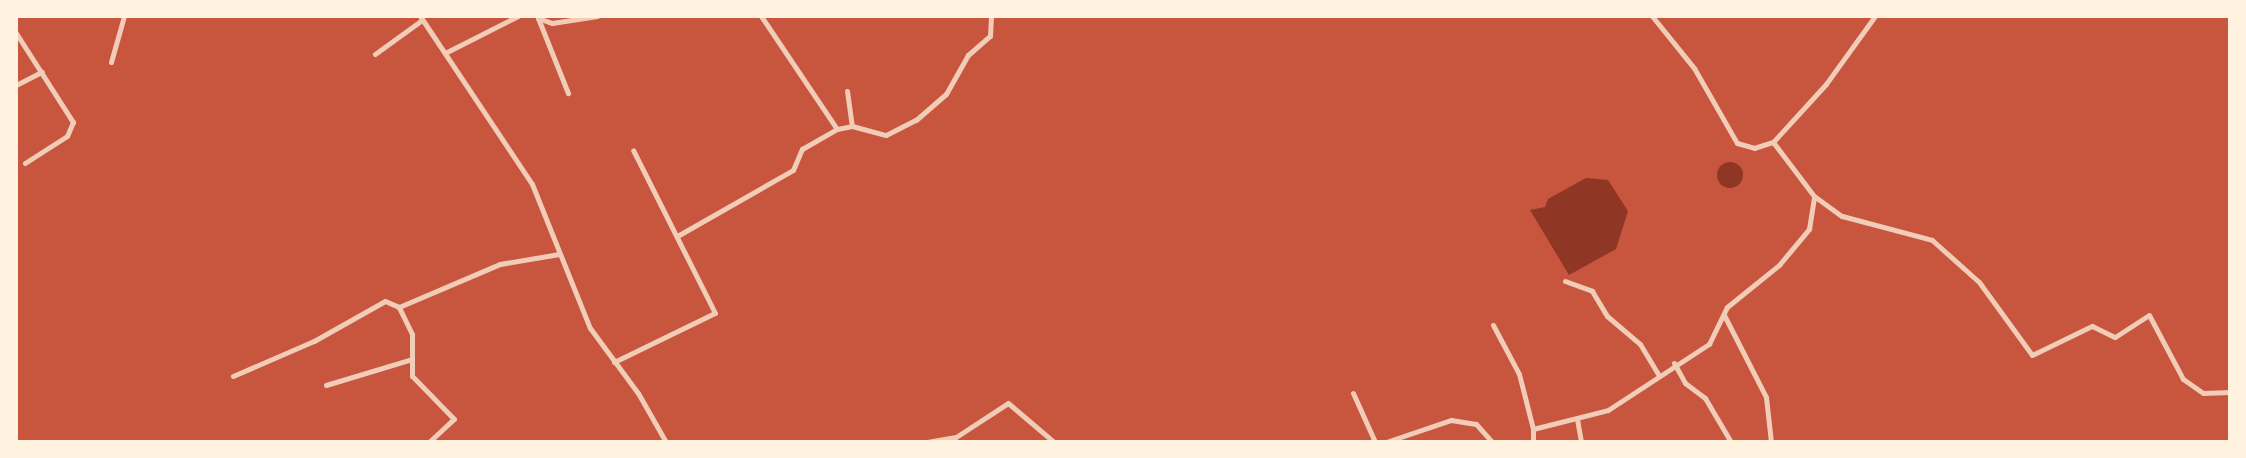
<!DOCTYPE html>
<style>
body{margin:0}
#map{position:relative;width:2246px;height:458px;overflow:hidden;background:#c8553d;font-family:"Varela Round",sans-serif}
div>[style]{position:absolute}
.water>*{inset:0;background:#8f3625}
.round{border-radius:50%}
.minor>*{height:5px;margin:-2.5px;padding:0 2.5px;transform-origin:2.5px;border-radius:2.5px;background:#f1ccb7}
span{translate:-50% -50%;white-space:nowrap;text-align:center;line-height:1.15;-webkit-text-stroke:5px #fff3e0;paint-order:stroke}
.frame{position:absolute;inset:0;border:18px solid #fff3e0;pointer-events:none}
</style>
<div id="map">
<div class="water">
<i class="round" style="left:1717px;top:162px;width:26px;height:26px"></i>
<i style="clip-path:polygon(1586px 178px,1608px 180px,1628px 211px,1616px 249px,1569px 275px,1530px 210px,1545px 207px,1548px 199px)"></i>
</div>
<div class="minor">
<i style="left:420px;top:16px;width:202px;rotate:56.3deg"></i>
<i style="left:532px;top:184px;width:155px;rotate:68.1deg"></i>
<i style="left:590px;top:328px;width:81px;rotate:53.6deg"></i>
<i style="left:638px;top:393px;width:56px;rotate:60.3deg"></i>
<i style="left:761px;top:16px;width:136px;rotate:56.1deg"></i>
<i style="left:1652px;top:16px;width:67px;rotate:51.1deg"></i>
<i style="left:1694px;top:68px;width:86px;rotate:60.2deg"></i>
<i style="left:1737px;top:143px;width:18px;rotate:16deg"></i>
<i style="left:1754px;top:148px;width:20px;rotate:-18deg"></i>
<i style="left:1875px;top:16px;width:84px;rotate:125.8deg"></i>
<i style="left:1826px;top:84px;width:79px;rotate:132.4deg"></i>
<i style="left:1773px;top:142px;width:68px;rotate:52.8deg"></i>
<i style="left:1814px;top:196px;width:34px;rotate:36deg"></i>
<i style="left:1842px;top:216px;width:93px;rotate:14.9deg"></i>
<i style="left:1932px;top:240px;width:63px;rotate:41.8deg"></i>
<i style="left:1979px;top:282px;width:90px;rotate:54deg"></i>
<i style="left:2032px;top:355px;width:67px;rotate:-25.8deg"></i>
<i style="left:2092px;top:326px;width:25px;rotate:26deg"></i>
<i style="left:2115px;top:337px;width:40px;rotate:-32.9deg"></i>
<i style="left:2149px;top:315px;width:72px;rotate:62deg"></i>
<i style="left:2183px;top:379px;width:24px;rotate:35deg"></i>
<i style="left:2203px;top:393px;width:27px;rotate:-2deg"></i>
<i style="left:538px;top:18px;width:81px;rotate:68.2deg"></i>
<i style="left:538px;top:18px;width:15px;rotate:20deg"></i>
<i style="left:552px;top:23px;width:46px;rotate:-8.8deg"></i>
<i style="left:16px;top:33px;width:106px;rotate:57.4deg"></i>
<i style="left:73px;top:122px;width:15px;rotate:113deg"></i>
<i style="left:67px;top:136px;width:50px;rotate:147.3deg"></i>
<i style="left:445px;top:53px;width:82px;rotate:-26.9deg"></i>
<i style="left:375px;top:54px;width:58px;rotate:-35.9deg"></i>
<i style="left:111px;top:62px;width:48px;rotate:-74.2deg"></i>
<i style="left:16px;top:85px;width:29px;rotate:-27deg"></i>
<i style="left:847px;top:91px;width:35px;rotate:82deg"></i>
<i style="left:679px;top:235px;width:131px;rotate:-29.7deg"></i>
<i style="left:793px;top:170px;width:23px;rotate:-67deg"></i>
<i style="left:802px;top:149px;width:40px;rotate:-29.7deg"></i>
<i style="left:837px;top:129px;width:15px;rotate:-11deg"></i>
<i style="left:852px;top:126px;width:35px;rotate:15deg"></i>
<i style="left:886px;top:135px;width:34px;rotate:-27deg"></i>
<i style="left:916px;top:120px;width:40px;rotate:-41deg"></i>
<i style="left:946px;top:94px;width:45px;rotate:-60.6deg"></i>
<i style="left:968px;top:55px;width:29px;rotate:-41deg"></i>
<i style="left:990px;top:36px;width:20px;rotate:-87deg"></i>
<i style="left:1565px;top:281px;width:29px;rotate:20deg"></i>
<i style="left:1592px;top:291px;width:29px;rotate:59deg"></i>
<i style="left:1607px;top:316px;width:43px;rotate:40.3deg"></i>
<i style="left:1640px;top:344px;width:35px;rotate:59deg"></i>
<i style="left:1724px;top:315px;width:92px;rotate:62.9deg"></i>
<i style="left:1766px;top:397px;width:45px;rotate:83.7deg"></i>
<i style="left:1493px;top:325px;width:55px;rotate:62deg"></i>
<i style="left:1519px;top:374px;width:57px;rotate:75.7deg"></i>
<i style="left:614px;top:362px;width:112px;rotate:-25.9deg"></i>
<i style="left:715px;top:313px;width:182px;rotate:-116.7deg"></i>
<i style="left:1674px;top:363px;width:23px;rotate:61deg"></i>
<i style="left:1685px;top:383px;width:25px;rotate:37deg"></i>
<i style="left:1705px;top:398px;width:51px;rotate:59.4deg"></i>
<i style="left:233px;top:376px;width:88px;rotate:-23.4deg"></i>
<i style="left:314px;top:341px;width:81px;rotate:-29.4deg"></i>
<i style="left:385px;top:301px;width:15px;rotate:23deg"></i>
<i style="left:326px;top:385px;width:87px;rotate:-16.8deg"></i>
<i style="left:1353px;top:393px;width:54px;rotate:65.8deg"></i>
<i style="left:1577px;top:419px;width:23px;rotate:80deg"></i>
<i style="left:429px;top:442px;width:34px;rotate:-43deg"></i>
<i style="left:454px;top:419px;width:60px;rotate:-134.3deg"></i>
<i style="left:412px;top:376px;width:42px;rotate:-90deg"></i>
<i style="left:412px;top:334px;width:30px;rotate:-116deg"></i>
<i style="left:399px;top:307px;width:110px;rotate:-23.1deg"></i>
<i style="left:500px;top:264px;width:60px;rotate:-9.6deg"></i>
<i style="left:927px;top:442px;width:29px;rotate:-10deg"></i>
<i style="left:956px;top:437px;width:62px;rotate:-33.2deg"></i>
<i style="left:1008px;top:403px;width:60px;rotate:40.3deg"></i>
<i style="left:1386px;top:442px;width:69px;rotate:-18.7deg"></i>
<i style="left:1451px;top:420px;width:25px;rotate:9deg"></i>
<i style="left:1476px;top:424px;width:24px;rotate:48deg"></i>
<i style="left:1533px;top:442px;width:13px;rotate:-90deg"></i>
<i style="left:1533px;top:429px;width:77px;rotate:-14.2deg"></i>
<i style="left:1608px;top:410px;width:121px;rotate:-33.2deg"></i>
<i style="left:1709px;top:344px;width:41px;rotate:-64.1deg"></i>
<i style="left:1727px;top:307px;width:67px;rotate:-38.9deg"></i>
<i style="left:1779px;top:265px;width:47px;rotate:-50.2deg"></i>
<i style="left:1809px;top:229px;width:33px;rotate:-81deg"></i>
</div>
<div class="frame"></div>
</div>
